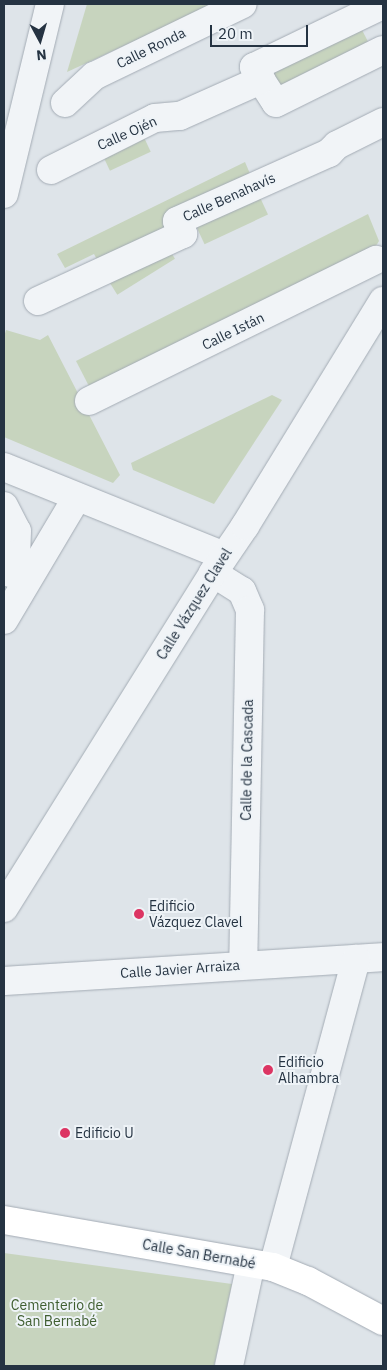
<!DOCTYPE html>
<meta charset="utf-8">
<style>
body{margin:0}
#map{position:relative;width:387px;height:1370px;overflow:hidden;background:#dee4e9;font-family:"IBM Plex Sans",sans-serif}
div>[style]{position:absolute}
.green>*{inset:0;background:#c7d4be;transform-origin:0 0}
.roads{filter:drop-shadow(0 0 1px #a3abb4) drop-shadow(0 0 1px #a3abb4)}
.minor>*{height:28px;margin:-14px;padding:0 14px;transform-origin:14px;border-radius:14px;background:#f1f4f7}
.major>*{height:28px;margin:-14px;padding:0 14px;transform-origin:14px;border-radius:14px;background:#fff}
.dots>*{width:14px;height:14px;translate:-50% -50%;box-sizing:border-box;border:2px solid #eef3f7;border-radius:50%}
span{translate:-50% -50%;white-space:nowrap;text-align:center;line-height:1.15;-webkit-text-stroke:4px #eef3f7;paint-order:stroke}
.street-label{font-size:14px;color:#253342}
.poi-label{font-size:14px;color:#253342}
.left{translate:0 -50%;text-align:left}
.park-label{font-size:14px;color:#405f31}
.frame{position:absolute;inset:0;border:5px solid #253342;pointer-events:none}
.north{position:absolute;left:15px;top:15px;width:50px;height:50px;-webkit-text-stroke:4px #eef3f7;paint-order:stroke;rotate:174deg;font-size:14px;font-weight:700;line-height:20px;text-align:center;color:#253342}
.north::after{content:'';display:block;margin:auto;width:18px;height:22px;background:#253342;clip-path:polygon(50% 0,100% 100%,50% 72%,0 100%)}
.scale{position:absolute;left:210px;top:25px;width:98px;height:22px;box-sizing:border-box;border:2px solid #253342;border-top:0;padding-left:6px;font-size:15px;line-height:18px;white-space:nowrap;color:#253342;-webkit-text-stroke:4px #eef3f7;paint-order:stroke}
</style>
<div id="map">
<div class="green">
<i style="clip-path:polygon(87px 4px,215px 4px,67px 72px)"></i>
<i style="left:359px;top:24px;width:28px;height:101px;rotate:63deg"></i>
<i style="left:141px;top:131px;width:23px;height:45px;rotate:65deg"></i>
<i style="clip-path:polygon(245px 162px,251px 176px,175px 230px,101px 267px,94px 254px,65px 268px,57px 254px)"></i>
<i style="left:257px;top:191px;width:26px;height:70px;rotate:65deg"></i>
<i style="clip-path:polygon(368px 214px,379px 241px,367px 260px,92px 392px,76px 361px)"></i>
<i style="left:167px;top:246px;width:15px;height:68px;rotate:58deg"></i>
<i style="clip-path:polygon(6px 330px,40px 340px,48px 335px,120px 475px,113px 483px,4px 437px,4px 337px)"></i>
<i style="clip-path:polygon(272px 395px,282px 400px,214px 504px,133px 470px,131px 463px)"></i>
<i style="clip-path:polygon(4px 1253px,232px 1284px,214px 1366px,4px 1366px)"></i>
</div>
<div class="roads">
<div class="minor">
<i style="left:261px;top:80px;width:27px;rotate:57deg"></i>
<i style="left:276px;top:103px;width:119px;rotate:-26.4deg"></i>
<i style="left:65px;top:103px;width:40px;rotate:-43deg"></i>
<i style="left:94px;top:76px;width:165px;rotate:-25.8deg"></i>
<i style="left:51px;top:170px;width:116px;rotate:-26.6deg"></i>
<i style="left:155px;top:118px;width:25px;rotate:-5deg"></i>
<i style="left:180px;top:116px;width:89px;rotate:-24deg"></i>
<i style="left:261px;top:80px;width:15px;rotate:-118deg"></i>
<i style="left:254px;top:67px;width:143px;rotate:-25.7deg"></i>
<i style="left:4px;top:194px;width:195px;rotate:-76.4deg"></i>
<i style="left:38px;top:301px;width:160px;rotate:-24.8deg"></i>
<i style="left:183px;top:234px;width:14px;rotate:-115deg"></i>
<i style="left:177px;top:221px;width:167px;rotate:-24.1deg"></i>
<i style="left:329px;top:153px;width:11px;rotate:-45deg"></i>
<i style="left:337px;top:145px;width:51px;rotate:-26.6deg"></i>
<i style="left:89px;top:401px;width:320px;rotate:-26.2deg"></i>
<i style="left:4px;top:467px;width:237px;rotate:22deg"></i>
<i style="left:4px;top:506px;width:28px;rotate:63deg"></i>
<i style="left:17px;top:531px;width:23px;rotate:92deg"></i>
<i style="left:16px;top:554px;width:20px;rotate:105deg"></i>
<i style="left:213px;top:573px;width:34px;rotate:32deg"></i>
<i style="left:242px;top:591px;width:21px;rotate:67deg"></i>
<i style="left:250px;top:610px;width:355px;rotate:91.1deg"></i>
<i style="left:4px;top:620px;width:143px;rotate:-59.3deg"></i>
<i style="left:4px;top:908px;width:395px;rotate:-58deg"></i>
<i style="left:213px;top:573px;width:57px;rotate:-55.8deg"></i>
<i style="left:245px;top:526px;width:264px;rotate:-58.5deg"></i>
<i style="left:4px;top:981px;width:380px;rotate:-3.6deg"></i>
<i style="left:273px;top:1267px;width:319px;rotate:-74.9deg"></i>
<i style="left:229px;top:1366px;width:105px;rotate:-77.9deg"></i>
</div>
<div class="major">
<i style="left:4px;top:1220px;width:273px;rotate:9.9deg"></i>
<i style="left:273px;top:1267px;width:38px;rotate:22deg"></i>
<i style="left:308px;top:1281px;width:85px;rotate:28.1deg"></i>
</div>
</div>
<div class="dots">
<i style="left:139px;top:914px;background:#dc3563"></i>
<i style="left:268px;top:1070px;background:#dc3563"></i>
<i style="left:65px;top:1133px;background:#dc3563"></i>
</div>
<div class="street-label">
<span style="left:151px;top:48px;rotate:-26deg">Calle Ronda</span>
<span style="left:127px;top:133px;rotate:-24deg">Calle Ojén</span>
<span style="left:229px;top:197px;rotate:-24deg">Calle Benahavís</span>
<span style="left:233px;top:331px;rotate:-26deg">Calle Istán</span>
<span style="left:194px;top:604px;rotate:-58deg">Calle Vázquez Clavel</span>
<span style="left:247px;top:760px;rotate:-89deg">Calle de la Cascada</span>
<span style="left:180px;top:969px;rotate:-4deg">Calle Javier Arraiza</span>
<span style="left:199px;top:1254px;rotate:10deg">Calle San Bernabé</span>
</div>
<div class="poi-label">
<span class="left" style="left:149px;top:914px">Edificio<br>Vázquez Clavel</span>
<span class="left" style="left:278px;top:1070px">Edificio<br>Alhambra</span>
<span class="left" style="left:75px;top:1133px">Edificio U</span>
</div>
<div class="park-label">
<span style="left:57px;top:1313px">Cementerio de<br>San Bernabé</span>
</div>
<div class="frame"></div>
<div class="north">N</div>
<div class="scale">20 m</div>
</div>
